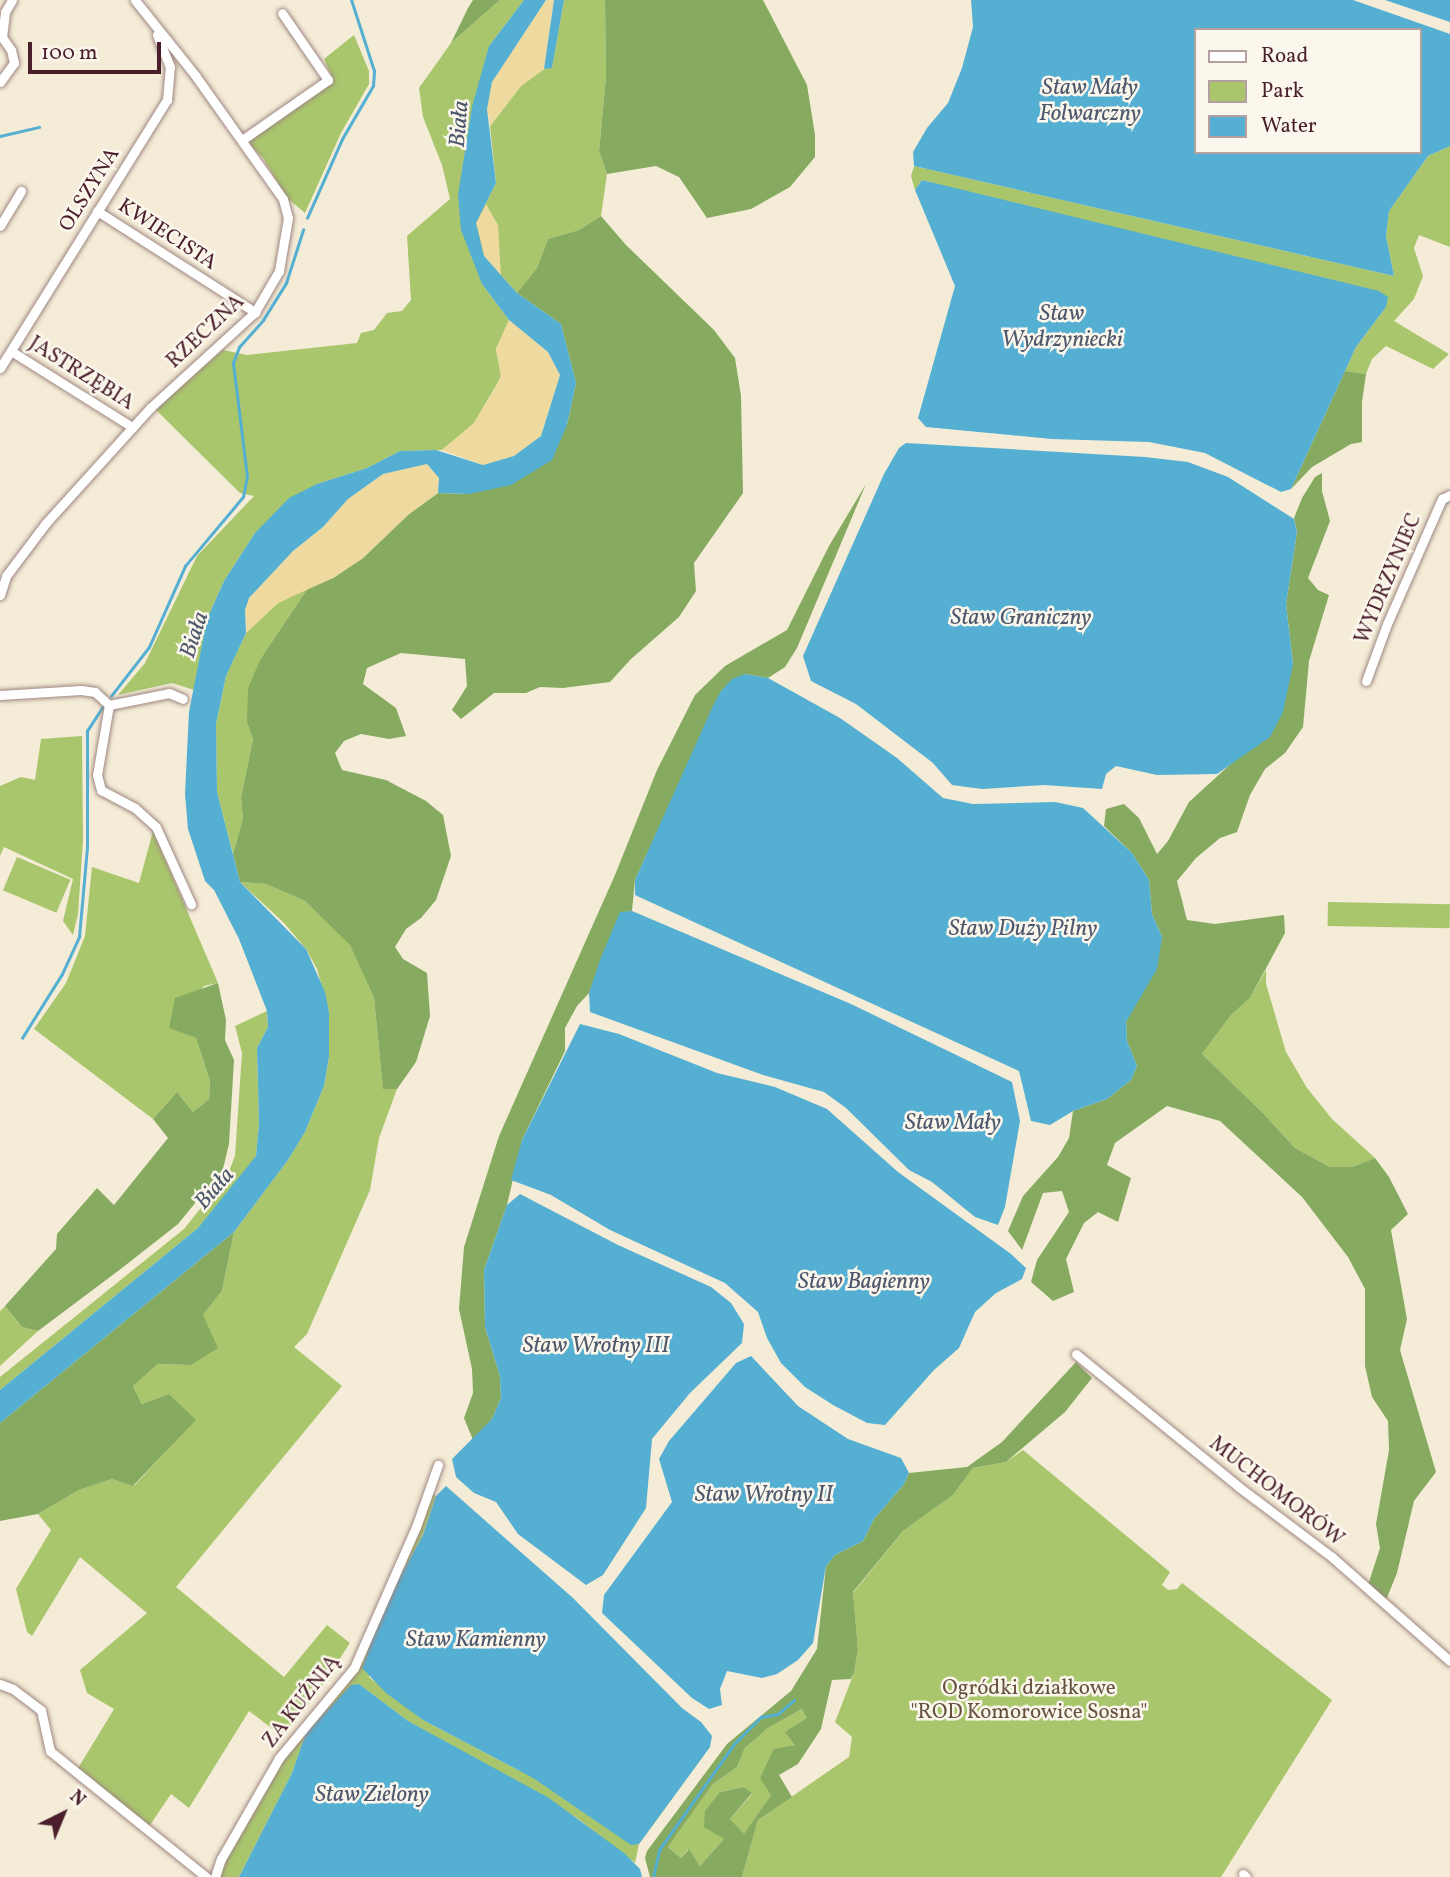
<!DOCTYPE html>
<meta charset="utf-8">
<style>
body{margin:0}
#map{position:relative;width:1450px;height:1877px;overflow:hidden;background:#f4ecd7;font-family:Vollkorn,serif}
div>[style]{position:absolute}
.green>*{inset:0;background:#a9c66d;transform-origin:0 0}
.forest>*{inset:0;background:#86ab60}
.sand>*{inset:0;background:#eeda9e}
.water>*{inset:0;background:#54afd2}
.stream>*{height:2.5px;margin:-1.25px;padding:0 1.25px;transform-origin:1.25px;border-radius:1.25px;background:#54afd2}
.roads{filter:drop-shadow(0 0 2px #9f8681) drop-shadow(0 0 2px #9f8681)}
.minor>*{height:9px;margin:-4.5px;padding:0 4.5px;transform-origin:4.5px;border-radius:4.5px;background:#fff}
span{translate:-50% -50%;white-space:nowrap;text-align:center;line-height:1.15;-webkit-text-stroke:5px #fbf7ec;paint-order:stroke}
.street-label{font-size:21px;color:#4a1f2b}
.park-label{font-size:21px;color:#66513f}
.water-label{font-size:23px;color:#4e596e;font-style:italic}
.legend{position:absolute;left:1194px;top:28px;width:228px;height:126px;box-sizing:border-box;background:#fbf7ec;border:2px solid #b4a19f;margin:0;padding:9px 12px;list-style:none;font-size:21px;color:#4a1f2b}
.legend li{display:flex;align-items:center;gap:14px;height:35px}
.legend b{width:35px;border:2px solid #b4a19f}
.north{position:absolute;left:28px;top:1779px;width:70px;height:70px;-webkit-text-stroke:5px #fbf7ec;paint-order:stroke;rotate:43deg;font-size:19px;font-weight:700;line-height:28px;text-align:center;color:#4a1f2b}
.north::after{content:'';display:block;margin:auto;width:24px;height:32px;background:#4a1f2b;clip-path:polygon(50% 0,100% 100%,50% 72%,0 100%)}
.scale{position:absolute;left:28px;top:42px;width:133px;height:32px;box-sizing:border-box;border:4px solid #4a1f2b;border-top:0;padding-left:9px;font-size:21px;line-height:24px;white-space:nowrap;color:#4a1f2b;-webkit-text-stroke:5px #fbf7ec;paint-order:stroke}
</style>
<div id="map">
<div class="green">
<i style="clip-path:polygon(500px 0,524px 0,489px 46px,482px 284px,509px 320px,496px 349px,501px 376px,497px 384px,474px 423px,442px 450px,400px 451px,367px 468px,317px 484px,255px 533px,224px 581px,207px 619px,194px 690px,172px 683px,118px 695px,145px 663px,197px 556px,254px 496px,240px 493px,155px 409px,223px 350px,247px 355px,357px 343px,361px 333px,374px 330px,387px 313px,402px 311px,411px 300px,407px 236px,450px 199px,442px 165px,423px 117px,419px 88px,451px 43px)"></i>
<i style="clip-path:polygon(564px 0,605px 0,606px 77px,599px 151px,607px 174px,601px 216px,579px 230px,548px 239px,537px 268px,517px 293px,484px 256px,476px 223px,496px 183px,490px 126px,521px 86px,544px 69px,552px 67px)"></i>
<i style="clip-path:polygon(354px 35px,369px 71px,369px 84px,341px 133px,305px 213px,287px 198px,263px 158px,248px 142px,333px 79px,324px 59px)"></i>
<i style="clip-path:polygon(1450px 146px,1450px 247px,1419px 235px,1414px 248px,1423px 276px,1414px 299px,1394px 321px,1449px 354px,1433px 369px,1386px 346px,1372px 359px,1366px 374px,1345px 371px,1356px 347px,1386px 307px,922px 180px,915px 190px,911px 176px,914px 166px,1394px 276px,1386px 236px,1389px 211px,1428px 156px)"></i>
<i style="clip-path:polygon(308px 588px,261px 658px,247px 723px,253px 739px,241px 797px,243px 819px,233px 854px,217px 792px,216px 724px,226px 676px,246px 633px,278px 603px)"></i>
<i style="clip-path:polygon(82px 736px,83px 840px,78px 914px,73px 935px,63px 921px,73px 879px,4px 847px,0 856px,0 786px,21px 777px,35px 780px,41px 739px)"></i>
<i style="clip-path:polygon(153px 831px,218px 983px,204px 986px,170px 1028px,196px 1038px,210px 1081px,209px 1099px,193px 1112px,177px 1092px,153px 1119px,34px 1029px,66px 983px,85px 936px,92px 867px,139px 883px)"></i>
<i style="left:17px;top:857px;width:58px;height:36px;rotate:23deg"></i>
<i style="clip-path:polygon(240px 882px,266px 884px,305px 901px,350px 944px,374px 998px,383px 1088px,397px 1089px,379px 1138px,370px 1190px,307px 1334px,294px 1347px,342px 1386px,176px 1587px,284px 1677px,327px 1625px,350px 1643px,314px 1698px,282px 1736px,249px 1711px,189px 1808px,171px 1794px,148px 1828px,77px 1770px,114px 1709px,87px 1693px,80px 1670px,147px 1613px,80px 1557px,32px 1636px,27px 1632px,16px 1589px,51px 1530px,38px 1514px,79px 1490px,112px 1479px,134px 1486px,195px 1420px,169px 1394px,142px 1404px,133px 1386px,158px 1364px,191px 1365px,203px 1315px,222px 1291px,234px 1232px,288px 1160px,305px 1132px,324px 1086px,329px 1057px,329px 1012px,317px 969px,306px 949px,284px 923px)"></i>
<i style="left:1328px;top:902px;width:122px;height:24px;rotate:1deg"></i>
<i style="clip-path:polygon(1266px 970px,1266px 984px,1286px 1052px,1307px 1088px,1332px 1119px,1375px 1158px,1352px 1167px,1330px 1167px,1295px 1148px,1263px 1113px,1202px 1054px,1231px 1015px,1250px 998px)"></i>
<i style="clip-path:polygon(267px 1011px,268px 1027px,257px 1048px,259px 1124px,256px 1156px,244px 1174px,198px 1228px,0 1390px,0 1377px,184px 1229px,228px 1174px,235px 1156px,242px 1053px,235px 1026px)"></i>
<i style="clip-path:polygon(5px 1306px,22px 1327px,38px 1331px,0 1366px,0 1311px)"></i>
<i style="clip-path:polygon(1023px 1450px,1170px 1572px,1162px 1585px,1168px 1590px,1177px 1589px,1182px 1583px,1332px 1700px,1221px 1877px,742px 1877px,758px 1820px,849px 1757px,852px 1737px,835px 1722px,854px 1673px,858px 1650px,853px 1593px,903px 1531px,953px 1495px,973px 1468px,1006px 1462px)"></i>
<i style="clip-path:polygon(430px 1492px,436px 1496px,423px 1535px,386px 1602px,369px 1677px,423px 1720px,520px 1771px,704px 1755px,639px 1844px,635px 1863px,577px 1818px,408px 1721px,359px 1684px,306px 1733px,292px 1773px,239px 1877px,219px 1877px,224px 1862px,274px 1771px,347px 1683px)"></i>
<i style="clip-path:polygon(802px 1709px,808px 1718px,795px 1745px,774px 1750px,771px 1795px,744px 1835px,730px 1819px,752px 1794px,744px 1787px,720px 1792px,724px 1839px,700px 1866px,688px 1849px,681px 1858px,668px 1847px,713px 1784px,737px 1767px,745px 1748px,768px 1728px)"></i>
</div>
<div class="forest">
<i style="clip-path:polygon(473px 0,500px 0,451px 43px,468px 8px)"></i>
<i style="clip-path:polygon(605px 0,763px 0,807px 85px,815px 135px,815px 157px,790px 187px,751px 209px,707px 218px,679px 177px,656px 166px,607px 174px,599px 151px,606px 77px)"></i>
<i style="clip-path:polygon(601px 216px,626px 245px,714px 330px,735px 358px,741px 396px,743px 493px,694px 563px,696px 591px,679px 617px,631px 659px,610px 682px,563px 688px,540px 687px,526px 693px,494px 693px,461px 719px,452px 710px,467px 686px,465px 659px,401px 653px,367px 668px,363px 684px,396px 708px,406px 736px,389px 739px,361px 734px,344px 741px,335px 753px,342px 770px,386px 780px,426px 801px,443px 815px,451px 856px,436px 900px,421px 918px,406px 929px,395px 947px,403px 959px,427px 973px,430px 1016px,416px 1062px,397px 1089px,383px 1089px,374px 998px,350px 945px,305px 901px,266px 884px,240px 882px,233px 854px,243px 819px,241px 797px,253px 739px,247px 723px,248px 688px,261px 658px,308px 588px,333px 578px,363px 558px,409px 514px,438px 493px,469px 494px,567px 425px,576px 383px,561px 324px,517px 293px,537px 268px,548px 239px,579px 230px)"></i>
<i style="clip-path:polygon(1345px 371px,1366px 374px,1362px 402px,1362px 442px,1351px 444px,1312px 467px,1291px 489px)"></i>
<i style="clip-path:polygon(1322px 473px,1322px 491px,1330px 521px,1308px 578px,1318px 590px,1329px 595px,1309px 661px,1303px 727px,1285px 753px,1265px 769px,1250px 795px,1237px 832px,1220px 838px,1196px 858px,1177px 881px,1187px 920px,1215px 924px,1284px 915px,1285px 933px,1250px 998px,1231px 1015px,1202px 1054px,1263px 1113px,1295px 1148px,1330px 1167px,1352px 1167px,1375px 1158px,1389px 1177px,1408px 1214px,1391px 1230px,1407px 1319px,1400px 1350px,1436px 1472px,1414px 1501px,1397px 1573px,1386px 1600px,1368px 1585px,1380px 1548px,1376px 1524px,1389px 1450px,1388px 1421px,1372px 1397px,1365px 1366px,1365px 1289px,1348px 1257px,1302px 1197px,1220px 1121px,1167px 1106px,1115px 1143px,1107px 1165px,1131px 1178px,1118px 1222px,1098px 1212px,1084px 1223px,1066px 1259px,1074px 1292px,1053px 1301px,1031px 1282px,1037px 1260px,1069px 1212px,1062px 1191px,1043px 1193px,1022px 1250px,1008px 1231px,1023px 1196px,1058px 1157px,1069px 1138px,1073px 1111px,1107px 1099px,1131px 1080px,1137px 1066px,1127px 1041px,1126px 1022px,1140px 997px,1162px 937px,1152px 914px,1149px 880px,1132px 853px,1104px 826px,1106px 809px,1124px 804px,1139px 818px,1157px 854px,1168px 841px,1189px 802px,1235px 760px,1293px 664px,1286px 604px,1297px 532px,1294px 518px,1302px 498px,1315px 477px)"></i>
<i style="clip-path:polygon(866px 484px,797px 648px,785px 667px,768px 678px,745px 674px,721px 691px,635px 880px,632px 911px,620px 913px,589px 993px,577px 1006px,565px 1028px,565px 1051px,522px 1140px,507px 1205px,484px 1270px,485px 1327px,500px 1376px,501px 1398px,492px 1419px,473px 1440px,464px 1418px,473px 1393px,472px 1369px,459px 1309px,464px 1247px,499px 1136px,615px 875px,657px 770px,695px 695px,725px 666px,787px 630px,829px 546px)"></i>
<i style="clip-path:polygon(218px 983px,226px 1020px,225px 1040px,234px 1060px,229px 1144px,223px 1169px,178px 1224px,122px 1268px,38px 1331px,22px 1327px,5px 1306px,56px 1249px,57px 1234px,97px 1188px,114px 1205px,168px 1138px,153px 1119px,177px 1092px,193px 1112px,209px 1099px,210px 1081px,196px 1038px,169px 1028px,175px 998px)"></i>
<i style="clip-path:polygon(234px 1232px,222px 1291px,203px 1315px,218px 1348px,191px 1365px,158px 1364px,133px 1386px,142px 1404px,169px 1394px,196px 1420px,133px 1486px,112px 1479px,79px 1490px,38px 1514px,0 1521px,0 1423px)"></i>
<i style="clip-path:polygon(evenodd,1076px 1362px,1092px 1378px,1065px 1412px,1006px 1462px,973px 1468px,953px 1495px,903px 1531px,853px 1592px,858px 1650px,854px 1673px,851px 1679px,832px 1680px,821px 1729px,798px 1764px,779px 1775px,792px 1797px,758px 1820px,742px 1877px,650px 1877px,645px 1858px,647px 1851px,727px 1744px,791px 1691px,817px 1649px,826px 1566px,835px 1555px,863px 1541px,874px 1519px,904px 1484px,909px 1473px,967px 1467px,1002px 1442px,1076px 1362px,802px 1709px,807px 1718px,785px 1732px,795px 1745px,774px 1749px,760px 1778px,771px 1795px,744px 1834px,730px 1819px,752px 1793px,744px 1787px,720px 1792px,705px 1811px,704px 1827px,724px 1839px,700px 1866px,689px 1849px,681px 1858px,668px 1847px,713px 1784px,737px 1767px,745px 1748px,768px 1728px,802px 1709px)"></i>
</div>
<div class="sand">
<i style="clip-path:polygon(546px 0,554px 0,544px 69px,521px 86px,490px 126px,487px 109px,492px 82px)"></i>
<i style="clip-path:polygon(486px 204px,498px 225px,501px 276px,484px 256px,476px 223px)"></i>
<i style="clip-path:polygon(509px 320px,548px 352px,560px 375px,541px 436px,514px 456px,483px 465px,442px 450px,474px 423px,497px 385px,501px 376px,496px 349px)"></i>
<i style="clip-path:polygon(428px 464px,439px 478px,438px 493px,409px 514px,363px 558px,333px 578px,278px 603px,246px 633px,245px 610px,249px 598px,293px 551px,323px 527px,348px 499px,383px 474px)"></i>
</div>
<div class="water">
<i style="clip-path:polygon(524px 0,546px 0,492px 82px,487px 109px,496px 183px,476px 223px,484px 256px,517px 293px,561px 324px,576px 383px,567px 425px,552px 460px,511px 485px,469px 494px,438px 493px,439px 478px,427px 464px,383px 474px,348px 499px,323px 527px,293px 551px,249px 598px,245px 610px,246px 633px,226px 676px,216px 724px,217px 792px,240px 882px,306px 949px,325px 992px,329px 1012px,329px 1057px,324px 1086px,305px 1132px,288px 1160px,234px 1232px,0 1423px,0 1390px,198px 1228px,256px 1156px,259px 1124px,257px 1048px,268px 1027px,267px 1011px,239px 939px,214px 890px,205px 881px,188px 829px,185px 794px,189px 712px,207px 619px,224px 581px,255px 533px,289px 498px,317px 484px,367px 468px,400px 451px,436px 450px,483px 465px,514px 456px,541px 436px,560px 375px,548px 352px,509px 320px,482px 284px,461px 230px,458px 195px,472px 107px,489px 46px)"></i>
<i style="clip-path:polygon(554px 0,564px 0,552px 68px,544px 69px)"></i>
<i style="clip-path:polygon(evenodd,971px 0,1353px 0,1450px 34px,1450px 146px,1428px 156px,1389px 211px,1386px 236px,1394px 276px,914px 166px,913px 152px,927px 128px,948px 103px,962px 68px,973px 27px,971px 0,1196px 30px,1420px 30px,1420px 152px,1196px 152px,1196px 30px)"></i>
<i style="clip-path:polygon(1385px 0,1450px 0,1450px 22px)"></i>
<i style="clip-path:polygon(922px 180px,1379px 291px,1388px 297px,1386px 307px,1356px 347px,1291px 489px,1281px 492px,1205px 453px,1149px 442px,1052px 439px,926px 427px,918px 418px,955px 286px,915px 190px)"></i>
<i style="clip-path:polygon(906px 443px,1145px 457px,1188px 462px,1228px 477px,1294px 519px,1297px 532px,1286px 604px,1293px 664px,1283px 712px,1270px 737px,1217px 774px,1157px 775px,1116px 766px,1106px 774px,1102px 789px,1044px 785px,982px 789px,952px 785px,933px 763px,856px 704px,811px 681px,803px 656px,884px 474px,899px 448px)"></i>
<i style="clip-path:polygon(745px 674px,768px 678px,840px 718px,897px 758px,943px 798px,973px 804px,1055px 802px,1083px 808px,1132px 853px,1149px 880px,1152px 914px,1162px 937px,1157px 969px,1126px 1022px,1127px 1041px,1137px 1066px,1131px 1080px,1107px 1099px,1073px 1111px,1050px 1125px,1031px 1121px,1019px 1071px,635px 895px,635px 880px,713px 706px,721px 691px,732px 679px)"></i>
<i style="clip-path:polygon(632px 911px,851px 1004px,1012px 1082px,1020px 1121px,1005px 1207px,998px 1225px,975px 1217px,932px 1182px,909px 1170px,846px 1108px,824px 1092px,763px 1075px,590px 1012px,589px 993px,600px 960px,620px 912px)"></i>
<i style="clip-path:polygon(580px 1024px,619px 1034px,717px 1073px,775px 1087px,827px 1109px,898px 1172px,1011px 1254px,1026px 1268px,1022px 1279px,996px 1293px,975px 1312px,959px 1348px,934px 1370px,885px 1425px,867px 1423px,833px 1405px,805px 1387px,781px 1363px,767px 1338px,758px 1312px,725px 1283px,610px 1230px,551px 1195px,511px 1180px,522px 1140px)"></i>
<i style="clip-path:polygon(520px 1194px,618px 1245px,711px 1287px,731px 1303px,744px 1324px,742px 1343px,690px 1393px,652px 1439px,646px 1508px,603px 1575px,586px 1585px,518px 1534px,496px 1502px,474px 1493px,456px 1477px,452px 1459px,492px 1419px,501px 1398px,500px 1376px,485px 1327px,484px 1270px,507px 1205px)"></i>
<i style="clip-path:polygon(751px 1356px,798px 1406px,848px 1439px,901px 1458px,909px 1473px,904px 1484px,874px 1519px,863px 1541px,835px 1555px,826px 1566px,813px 1643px,798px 1660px,777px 1674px,762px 1678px,727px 1671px,720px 1689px,722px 1705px,709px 1709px,692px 1698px,602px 1613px,604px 1595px,672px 1502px,659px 1459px,669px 1441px,736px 1363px)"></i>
<i style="clip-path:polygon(446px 1486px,573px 1598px,682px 1708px,701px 1722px,712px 1736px,710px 1747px,639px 1844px,631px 1845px,533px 1778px,423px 1720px,386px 1693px,362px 1668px,386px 1602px,423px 1535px,436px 1496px)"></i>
<i style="clip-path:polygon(359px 1684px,408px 1721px,549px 1798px,624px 1853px,640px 1869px,642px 1877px,239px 1877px,292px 1773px,306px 1733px,351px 1685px)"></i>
</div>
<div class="stream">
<i style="left:0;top:136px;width:40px;rotate:-13deg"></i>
<i style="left:307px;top:218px;width:86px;rotate:-66.1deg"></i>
<i style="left:342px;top:139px;width:61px;rotate:-59.7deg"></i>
<i style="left:373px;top:86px;width:15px;rotate:-86deg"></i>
<i style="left:374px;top:71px;width:75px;rotate:-107.9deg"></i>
<i style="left:111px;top:696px;width:62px;rotate:-52.2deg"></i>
<i style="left:149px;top:647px;width:89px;rotate:-66deg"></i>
<i style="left:185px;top:566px;width:90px;rotate:-50deg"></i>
<i style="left:243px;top:497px;width:20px;rotate:-79deg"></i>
<i style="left:247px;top:477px;width:115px;rotate:-97deg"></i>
<i style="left:233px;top:363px;width:17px;rotate:-69deg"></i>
<i style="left:239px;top:347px;width:36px;rotate:-48deg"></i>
<i style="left:263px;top:320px;width:44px;rotate:-58.1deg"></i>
<i style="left:286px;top:283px;width:56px;rotate:-72.2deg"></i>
<i style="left:22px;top:1038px;width:75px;rotate:-58deg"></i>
<i style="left:62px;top:974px;width:41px;rotate:-65.3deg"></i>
<i style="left:79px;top:937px;width:89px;rotate:-84.9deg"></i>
<i style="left:87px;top:848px;width:117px;rotate:-90deg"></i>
<i style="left:87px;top:731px;width:30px;rotate:-57deg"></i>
<i style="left:653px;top:1877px;width:28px;rotate:-77deg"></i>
<i style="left:659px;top:1850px;width:130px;rotate:-54.7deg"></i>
<i style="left:734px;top:1744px;width:38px;rotate:-45deg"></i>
<i style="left:761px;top:1717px;width:17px;rotate:-10deg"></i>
<i style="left:778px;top:1714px;width:21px;rotate:-41deg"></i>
</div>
<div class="roads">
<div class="minor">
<i style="left:0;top:82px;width:24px;rotate:-54deg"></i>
<i style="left:14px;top:63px;width:13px;rotate:-103deg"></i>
<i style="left:11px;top:50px;width:16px;rotate:-125deg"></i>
<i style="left:2px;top:37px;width:25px;rotate:-83deg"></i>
<i style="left:5px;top:12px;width:14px;rotate:-60deg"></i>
<i style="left:242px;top:140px;width:105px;rotate:-34.9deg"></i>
<i style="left:328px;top:80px;width:81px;rotate:-124.5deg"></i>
<i style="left:97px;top:211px;width:188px;rotate:32.6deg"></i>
<i style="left:0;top:226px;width:41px;rotate:-59deg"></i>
<i style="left:11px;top:351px;width:143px;rotate:32.1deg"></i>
<i style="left:0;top:368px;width:316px;rotate:-58.1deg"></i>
<i style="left:167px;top:100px;width:33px;rotate:-85deg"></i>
<i style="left:170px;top:67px;width:35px;rotate:-112deg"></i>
<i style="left:0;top:595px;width:20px;rotate:-72deg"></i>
<i style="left:6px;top:576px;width:66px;rotate:-53deg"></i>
<i style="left:46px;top:523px;width:155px;rotate:-47.9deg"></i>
<i style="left:150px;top:408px;width:142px;rotate:-42.4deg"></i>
<i style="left:255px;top:312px;width:48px;rotate:-59.7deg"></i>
<i style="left:279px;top:271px;width:54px;rotate:-80.4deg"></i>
<i style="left:288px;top:218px;width:20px;rotate:-105deg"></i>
<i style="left:283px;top:199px;width:152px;rotate:-125.4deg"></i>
<i style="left:195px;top:75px;width:96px;rotate:-128.7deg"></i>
<i style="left:1366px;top:681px;width:61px;rotate:-69.8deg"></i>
<i style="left:1387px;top:624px;width:137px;rotate:-66.3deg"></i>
<i style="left:1442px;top:499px;width:9px;rotate:-27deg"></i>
<i style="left:0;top:695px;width:81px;rotate:-3.5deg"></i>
<i style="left:81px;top:690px;width:14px;rotate:8deg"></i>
<i style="left:95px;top:692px;width:19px;rotate:43deg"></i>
<i style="left:109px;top:705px;width:61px;rotate:-11.3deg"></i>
<i style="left:169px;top:693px;width:15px;rotate:23deg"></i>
<i style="left:109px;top:705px;width:71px;rotate:99.7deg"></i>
<i style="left:97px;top:775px;width:16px;rotate:75deg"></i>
<i style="left:101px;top:790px;width:38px;rotate:28deg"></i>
<i style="left:135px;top:808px;width:28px;rotate:42deg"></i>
<i style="left:156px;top:827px;width:85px;rotate:65.6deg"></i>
<i style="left:1076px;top:1354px;width:210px;rotate:39.2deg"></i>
<i style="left:1239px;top:1487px;width:116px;rotate:37deg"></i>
<i style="left:1332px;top:1557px;width:157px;rotate:41.4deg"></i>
<i style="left:0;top:1684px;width:14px;rotate:21deg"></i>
<i style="left:13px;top:1689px;width:35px;rotate:37deg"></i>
<i style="left:41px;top:1710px;width:42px;rotate:77.6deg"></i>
<i style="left:50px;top:1751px;width:201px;rotate:38.9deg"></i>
<i style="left:1243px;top:1874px;width:4px;rotate:45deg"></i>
<i style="left:215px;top:1877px;width:19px;rotate:-72deg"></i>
<i style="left:221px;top:1859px;width:116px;rotate:-60.1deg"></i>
<i style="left:279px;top:1758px;width:117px;rotate:-50.2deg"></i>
<i style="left:354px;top:1668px;width:154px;rotate:-66.3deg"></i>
<i style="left:416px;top:1527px;width:66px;rotate:-70.5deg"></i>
</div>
</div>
<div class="street-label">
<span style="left:90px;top:190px;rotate:-58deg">OLSZYNA</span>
<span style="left:167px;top:235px;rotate:33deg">KWIECISTA</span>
<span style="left:206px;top:332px;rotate:-43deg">RZECZNA</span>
<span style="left:81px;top:374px;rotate:32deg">JASTRZĘBIA</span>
<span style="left:1389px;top:579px;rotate:-67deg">WYDRZYNIEC</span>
<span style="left:1276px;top:1492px;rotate:38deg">MUCHOMORÓW</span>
<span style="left:302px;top:1702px;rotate:-52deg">ZA KUŹNIĄ</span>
</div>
<div class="park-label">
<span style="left:1029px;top:1701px">Ogródki działkowe<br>"ROD Komorowice Sosna"</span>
</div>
<div class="water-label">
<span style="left:1090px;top:101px">Staw Mały<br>Folwarczny</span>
<span style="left:460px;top:124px;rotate:-85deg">Biała</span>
<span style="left:1062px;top:327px">Staw<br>Wydrzyniecki</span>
<span style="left:1021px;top:618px">Staw Graniczny</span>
<span style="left:195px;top:635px;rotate:-72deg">Biała</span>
<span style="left:1023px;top:929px">Staw Duży Pilny</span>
<span style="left:953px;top:1123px">Staw Mały</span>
<span style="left:215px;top:1189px;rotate:-49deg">Biała</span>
<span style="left:864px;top:1282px">Staw Bagienny</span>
<span style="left:596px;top:1346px">Staw Wrotny III</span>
<span style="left:764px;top:1495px">Staw Wrotny II</span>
<span style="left:476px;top:1640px">Staw Kamienny</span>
<span style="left:372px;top:1795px">Staw Zielony</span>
</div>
<ul class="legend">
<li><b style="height:9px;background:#fff"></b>Road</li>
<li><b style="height:19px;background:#a9c66d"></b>Park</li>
<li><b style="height:19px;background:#54afd2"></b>Water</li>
</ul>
<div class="north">N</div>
<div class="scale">100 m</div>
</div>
